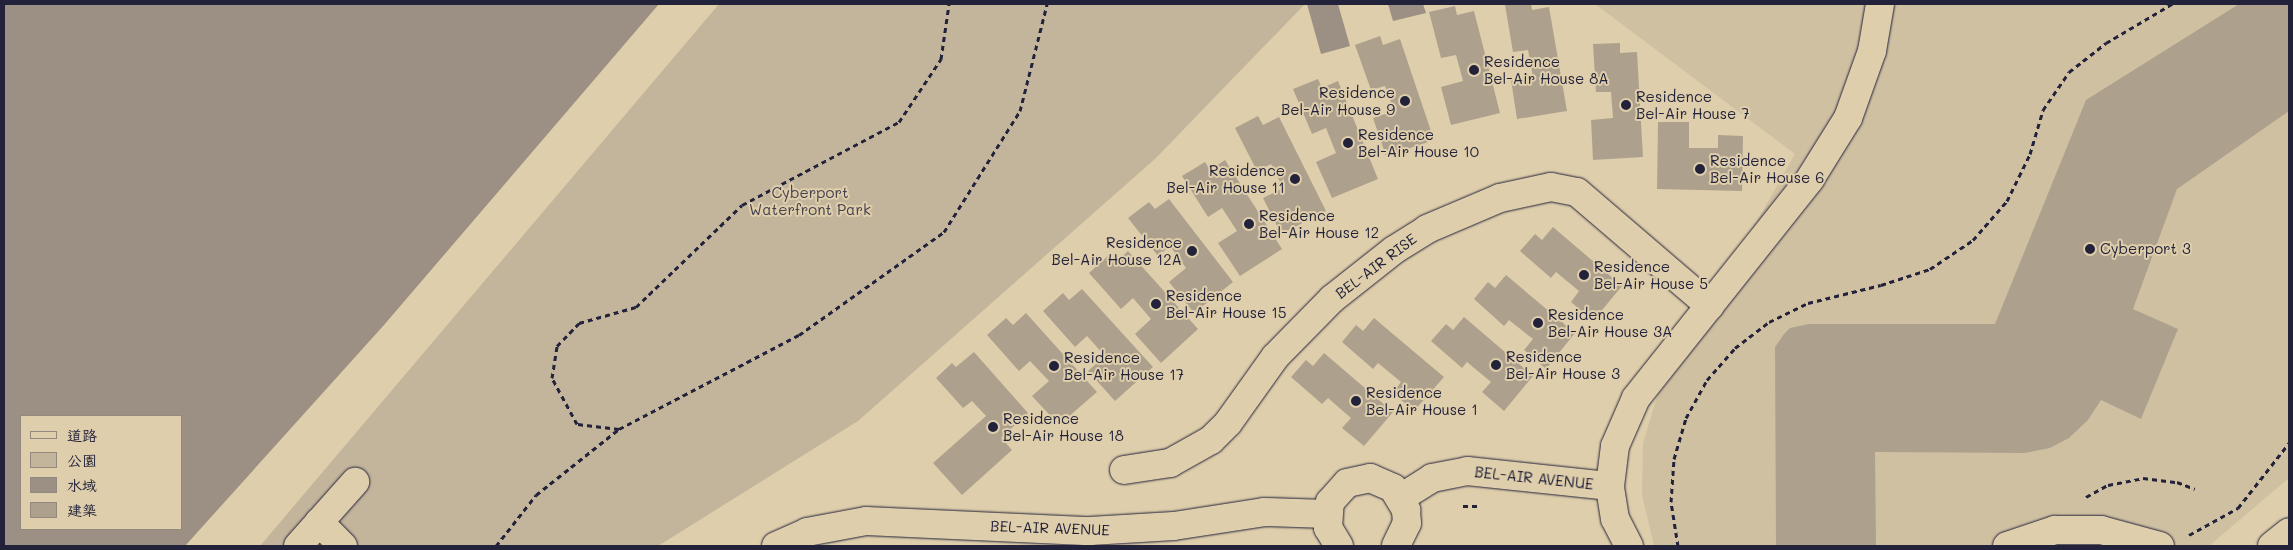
<!DOCTYPE html>
<meta charset="utf-8">
<style>
body{margin:0}
#map{position:relative;width:2293px;height:550px;overflow:hidden;background:#dfceab;font-family:Mali,"LXGW WenKai TC",sans-serif}
div>[style]{position:absolute}
.built>*{inset:0;background:#d0c0a2}
.green>*{inset:0;background:#c3b59b}
.water>*{inset:0;background:#9b9083}
.building>*{inset:0;background:#ada18e}
.path>*{height:3px;margin-top:-1.5px;transform-origin:0;background:repeating-linear-gradient(90deg,#22223b 0 5px,transparent 0 9px)}
.roads{filter:drop-shadow(0 0 1px #22223b) drop-shadow(0 0 1px #22223b)}
.minor>*{height:28px;margin:-14px;padding:0 14px;transform-origin:14px;border-radius:14px;background:#dfceab}
.dots>*{width:14px;height:14px;translate:-50% -50%;box-sizing:border-box;border:2px solid #dfceab;border-radius:50%}
span{translate:-50% -50%;white-space:nowrap;text-align:center;line-height:1.15;-webkit-text-stroke:4px #dfceab;paint-order:stroke}
.poi-label{font-size:15px;color:#22223b}
.left{translate:0 -50%;text-align:left}
.right{translate:-100% -50%;text-align:right}
.park-label{font-size:15px;color:#423f4e}
.street-label{font-size:15px;color:#22223b}
.frame{position:absolute;inset:0;border:5px solid #22223b;pointer-events:none}
.legend{position:absolute;left:20px;top:415px;width:162px;height:115px;box-sizing:border-box;background:#dfceab;border:1px solid #93897e;margin:0;padding:6px 9px;list-style:none;font-size:15px;color:#22223b}
.legend li{display:flex;align-items:center;gap:10px;height:25px}
.legend b{width:25px;border:1px solid #93897e}
</style>
<div id="map">
<div class="built">
<i style="clip-path:polygon(1595px 4px,2289px 4px,2289px 478px,2209px 546px,1654px 546px,1642px 495px,1643px 443px,1657px 397px,1795px 154px)"></i>
</div>
<div class="green">
<i style="clip-path:polygon(719px 4px,1305px 4px,1156px 158px,858px 421px,658px 546px,260px 546px)"></i>
</div>
<div class="water">
<i style="clip-path:polygon(evenodd,4px 4px,659px 4px,384px 325px,185px 546px,4px 546px,4px 4px,21px 416px,181px 416px,181px 529px,21px 529px,21px 416px)"></i>
<i style="clip-path:polygon(1307px 4px,1338px 4px,1350px 46px,1321px 54px)"></i>
<i style="clip-path:polygon(1388px 4px,1423px 4px,1426px 13px,1393px 21px)"></i>
</div>
<div class="building">
<i style="clip-path:polygon(1531px 4px,1532px 10px,1549px 7px,1567px 111px,1517px 119px,1511px 80px,1533px 77px,1528px 50px,1513px 52px,1505px 5px)"></i>
<i style="clip-path:polygon(2239px 4px,2289px 4px,2289px 111px,2177px 189px,2133px 309px,2178px 329px,2141px 419px,2101px 400px,2088px 420px,2069px 438px,2050px 448px,2025px 453px,1875px 452px,1876px 546px,1776px 546px,1775px 347px,1784px 334px,1790px 328px,1809px 324px,1995px 324px,2086px 100px)"></i>
<i style="clip-path:polygon(1455px 6px,1457px 15px,1474px 11px,1500px 113px,1451px 125px,1441px 87px,1463px 81px,1456px 55px,1441px 58px,1429px 12px)"></i>
<i style="clip-path:polygon(1380px 36px,1383px 45px,1400px 39px,1434px 140px,1386px 156px,1373px 118px,1394px 111px,1385px 86px,1371px 90px,1355px 45px)"></i>
<i style="clip-path:polygon(1620px 43px,1620px 53px,1637px 52px,1643px 157px,1593px 160px,1591px 120px,1613px 118px,1611px 92px,1596px 92px,1593px 44px)"></i>
<i style="clip-path:polygon(1318px 79px,1322px 88px,1338px 81px,1378px 179px,1332px 198px,1316px 162px,1336px 153px,1326px 128px,1312px 134px,1293px 89px)"></i>
<i style="clip-path:polygon(1258px 116px,1263px 125px,1279px 117px,1326px 211px,1281px 234px,1263px 198px,1283px 188px,1271px 164px,1257px 171px,1235px 128px)"></i>
<i style="clip-path:polygon(1658px 122px,1689px 122px,1689px 148px,1718px 148px,1718px 135px,1743px 136px,1742px 191px,1657px 189px)"></i>
<i style="clip-path:polygon(1225px 160px,1282px 249px,1240px 276px,1218px 243px,1237px 231px,1222px 208px,1208px 217px,1182px 176px,1205px 162px,1210px 170px)"></i>
<i style="clip-path:polygon(1169px 199px,1233px 282px,1194px 313px,1169px 282px,1186px 268px,1170px 246px,1158px 256px,1128px 218px,1149px 202px,1155px 209px)"></i>
<i style="clip-path:polygon(1553px 227px,1622px 286px,1593px 321px,1571px 302px,1579px 291px,1556px 272px,1551px 278px,1520px 251px,1535px 234px,1542px 240px)"></i>
<i style="clip-path:polygon(1128px 251px,1198px 329px,1161px 363px,1135px 334px,1151px 319px,1133px 298px,1121px 309px,1089px 273px,1109px 255px,1115px 263px)"></i>
<i style="clip-path:polygon(1506px 275px,1575px 333px,1546px 369px,1524px 350px,1533px 339px,1509px 320px,1504px 326px,1474px 299px,1488px 282px,1495px 288px)"></i>
<i style="clip-path:polygon(1082px 289px,1153px 367px,1115px 401px,1088px 371px,1105px 356px,1087px 336px,1075px 347px,1043px 311px,1063px 293px,1069px 300px)"></i>
<i style="clip-path:polygon(1026px 313px,1097px 392px,1059px 425px,1032px 396px,1049px 381px,1030px 361px,1019px 371px,987px 335px,1006px 318px,1013px 325px)"></i>
<i style="clip-path:polygon(1464px 317px,1533px 376px,1504px 411px,1482px 392px,1491px 382px,1467px 362px,1462px 368px,1431px 341px,1446px 324px,1453px 330px)"></i>
<i style="clip-path:polygon(1374px 318px,1444px 377px,1414px 411px,1393px 393px,1401px 382px,1378px 363px,1373px 369px,1342px 342px,1356px 325px,1363px 331px)"></i>
<i style="clip-path:polygon(974px 352px,1028px 413px,1001px 438px,1012px 450px,962px 495px,933px 463px,986px 416px,972px 401px,963px 408px,936px 378px,952px 363px,956px 367px)"></i>
<i style="clip-path:polygon(1324px 353px,1393px 412px,1364px 446px,1342px 428px,1351px 418px,1328px 398px,1322px 404px,1291px 377px,1306px 360px,1313px 366px)"></i>
</div>
<div class="path">
<i style="left:619px;top:429px;width:42px;rotate:-173.2deg"></i>
<i style="left:577px;top:424px;width:52px;rotate:-118.5deg"></i>
<i style="left:552px;top:378px;width:32px;rotate:-81deg"></i>
<i style="left:557px;top:346px;width:32px;rotate:-46deg"></i>
<i style="left:579px;top:323px;width:59px;rotate:-15.7deg"></i>
<i style="left:636px;top:307px;width:147px;rotate:-43.9deg"></i>
<i style="left:742px;top:205px;width:178px;rotate:-27.9deg"></i>
<i style="left:899px;top:122px;width:76px;rotate:-56.3deg"></i>
<i style="left:941px;top:59px;width:56px;rotate:-81.7deg"></i>
<i style="left:2086px;top:497px;width:25px;rotate:-29deg"></i>
<i style="left:2108px;top:485px;width:36px;rotate:-11deg"></i>
<i style="left:2143px;top:478px;width:34px;rotate:7deg"></i>
<i style="left:2177px;top:482px;width:19px;rotate:21deg"></i>
<i style="left:1463px;top:506px;width:16px"></i>
<i style="left:2189px;top:535px;width:56px;rotate:-28.9deg"></i>
<i style="left:2238px;top:508px;width:83px;rotate:-51.9deg"></i>
<i style="left:496px;top:546px;width:65px;rotate:-51.9deg"></i>
<i style="left:536px;top:495px;width:106px;rotate:-38.5deg"></i>
<i style="left:619px;top:429px;width:203px;rotate:-27.6deg"></i>
<i style="left:799px;top:335px;width:178px;rotate:-35.4deg"></i>
<i style="left:944px;top:232px;width:143px;rotate:-57.9deg"></i>
<i style="left:1020px;top:111px;width:110px;rotate:-75.8deg"></i>
<i style="left:1678px;top:546px;width:45px;rotate:-99deg"></i>
<i style="left:1671px;top:502px;width:43px;rotate:-86deg"></i>
<i style="left:1674px;top:459px;width:43px;rotate:-73.7deg"></i>
<i style="left:1686px;top:418px;width:43px;rotate:-61.1deg"></i>
<i style="left:1707px;top:380px;width:43px;rotate:-48.8deg"></i>
<i style="left:1735px;top:348px;width:43px;rotate:-37.4deg"></i>
<i style="left:1769px;top:322px;width:43px;rotate:-26deg"></i>
<i style="left:1808px;top:303px;width:75px;rotate:-13.9deg"></i>
<i style="left:1881px;top:285px;width:52px;rotate:-18.1deg"></i>
<i style="left:1930px;top:269px;width:52px;rotate:-34deg"></i>
<i style="left:1973px;top:240px;width:52px;rotate:-48.9deg"></i>
<i style="left:2007px;top:201px;width:52px;rotate:-63.9deg"></i>
<i style="left:2030px;top:154px;width:46px;rotate:-73.5deg"></i>
<i style="left:2043px;top:110px;width:46px;rotate:-55.6deg"></i>
<i style="left:2069px;top:72px;width:47px;rotate:-38.1deg"></i>
<i style="left:2106px;top:43px;width:77px;rotate:-30.6deg"></i>
</div>
<div class="roads">
<div class="minor">
<i style="left:1124px;top:470px;width:47px;rotate:-8.7deg"></i>
<i style="left:1170px;top:463px;width:47px;rotate:-29.3deg"></i>
<i style="left:1211px;top:440px;width:24px;rotate:-45deg"></i>
<i style="left:1228px;top:423px;width:81px;rotate:-54.5deg"></i>
<i style="left:1275px;top:357px;width:81px;rotate:-45.5deg"></i>
<i style="left:1332px;top:299px;width:79px;rotate:-38.3deg"></i>
<i style="left:1394px;top:250px;width:39px;rotate:-32deg"></i>
<i style="left:1427px;top:229px;width:79px;rotate:-23deg"></i>
<i style="left:1500px;top:198px;width:52px;rotate:-12.2deg"></i>
<i style="left:1551px;top:187px;width:26px;rotate:11deg"></i>
<i style="left:1577px;top:192px;width:175px;rotate:40.6deg"></i>
<i style="left:1402px;top:497px;width:36px;rotate:-32deg"></i>
<i style="left:1432px;top:478px;width:36px;rotate:-11deg"></i>
<i style="left:1467px;top:471px;width:144px;rotate:6deg"></i>
<i style="left:319px;top:522px;width:34px;rotate:45deg"></i>
<i style="left:298px;top:546px;width:86px;rotate:-48.3deg"></i>
<i style="left:776px;top:546px;width:34px;rotate:-24deg"></i>
<i style="left:807px;top:532px;width:60px;rotate:-10.6deg"></i>
<i style="left:866px;top:521px;width:224px;rotate:2.6deg"></i>
<i style="left:1090px;top:531px;width:84px;rotate:-3.4deg"></i>
<i style="left:1174px;top:526px;width:91px;rotate:-8.8deg"></i>
<i style="left:1264px;top:512px;width:63px;rotate:1.8deg"></i>
<i style="left:1339px;top:546px;width:21px;rotate:-121deg"></i>
<i style="left:1328px;top:528px;width:26px;rotate:-86deg"></i>
<i style="left:1330px;top:502px;width:25px;rotate:-48deg"></i>
<i style="left:1347px;top:483px;width:24px;rotate:-12deg"></i>
<i style="left:1370px;top:478px;width:25px;rotate:23deg"></i>
<i style="left:1393px;top:488px;width:26px;rotate:59deg"></i>
<i style="left:1406px;top:510px;width:13px;rotate:86deg"></i>
<i style="left:1407px;top:523px;width:25px;rotate:116deg"></i>
<i style="left:1629px;top:546px;width:30px;rotate:-117deg"></i>
<i style="left:1615px;top:519px;width:33px;rotate:-99deg"></i>
<i style="left:1610px;top:486px;width:40px;rotate:-82.9deg"></i>
<i style="left:1615px;top:446px;width:52px;rotate:-66.4deg"></i>
<i style="left:1636px;top:398px;width:280px;rotate:-51.5deg"></i>
<i style="left:1810px;top:179px;width:72px;rotate:-58.1deg"></i>
<i style="left:1848px;top:118px;width:71px;rotate:-70.3deg"></i>
<i style="left:1872px;top:51px;width:48px;rotate:-80.3deg"></i>
<i style="left:2007px;top:546px;width:51px;rotate:-18.4deg"></i>
<i style="left:2055px;top:530px;width:46px"></i>
<i style="left:2101px;top:530px;width:61px;rotate:15.2deg"></i>
<i style="left:2272px;top:546px;width:22px;rotate:-39deg"></i>
</div>
</div>
<div class="dots">
<i style="left:1474px;top:70px;background:#22223b"></i>
<i style="left:1405px;top:101px;background:#22223b"></i>
<i style="left:1626px;top:105px;background:#22223b"></i>
<i style="left:1348px;top:143px;background:#22223b"></i>
<i style="left:1700px;top:169px;background:#22223b"></i>
<i style="left:1295px;top:179px;background:#22223b"></i>
<i style="left:1249px;top:224px;background:#22223b"></i>
<i style="left:2090px;top:249px;background:#22223b"></i>
<i style="left:1192px;top:251px;background:#22223b"></i>
<i style="left:1584px;top:275px;background:#22223b"></i>
<i style="left:1156px;top:304px;background:#22223b"></i>
<i style="left:1538px;top:323px;background:#22223b"></i>
<i style="left:1496px;top:365px;background:#22223b"></i>
<i style="left:1054px;top:366px;background:#22223b"></i>
<i style="left:1356px;top:401px;background:#22223b"></i>
<i style="left:993px;top:427px;background:#22223b"></i>
</div>
<div class="poi-label">
<span class="left" style="left:1484px;top:70px">Residence<br>Bel-Air House 8A</span>
<span class="right" style="left:1395px;top:101px">Residence<br>Bel-Air House 9</span>
<span class="left" style="left:1636px;top:105px">Residence<br>Bel-Air House 7</span>
<span class="left" style="left:1358px;top:143px">Residence<br>Bel-Air House 10</span>
<span class="left" style="left:1710px;top:169px">Residence<br>Bel-Air House 6</span>
<span class="right" style="left:1285px;top:179px">Residence<br>Bel-Air House 11</span>
<span class="left" style="left:1259px;top:224px">Residence<br>Bel-Air House 12</span>
<span class="right" style="left:1182px;top:251px">Residence<br>Bel-Air House 12A</span>
<span class="left" style="left:2100px;top:249px">Cyberport 3</span>
<span class="left" style="left:1594px;top:275px">Residence<br>Bel-Air House 5</span>
<span class="left" style="left:1166px;top:304px">Residence<br>Bel-Air House 15</span>
<span class="left" style="left:1548px;top:323px">Residence<br>Bel-Air House 3A</span>
<span class="left" style="left:1506px;top:365px">Residence<br>Bel-Air House 3</span>
<span class="left" style="left:1064px;top:366px">Residence<br>Bel-Air House 17</span>
<span class="left" style="left:1366px;top:401px">Residence<br>Bel-Air House 1</span>
<span class="left" style="left:1003px;top:427px">Residence<br>Bel-Air House 18</span>
</div>
<div class="park-label">
<span style="left:810px;top:201px">Cyberport<br>Waterfront Park</span>
</div>
<div class="street-label">
<span style="left:1376px;top:266px;rotate:-37deg">BEL-AIR RISE</span>
<span style="left:1534px;top:478px;rotate:6deg">BEL-AIR AVENUE</span>
<span style="left:1050px;top:528px;rotate:2deg">BEL-AIR AVENUE</span>
</div>
<div class="frame"></div>
<ul class="legend">
<li><b style="height:6px;background:#dfceab"></b>道路</li>
<li><b style="height:14px;background:#c3b59b"></b>公園</li>
<li><b style="height:14px;background:#9b9083"></b>水域</li>
<li><b style="height:14px;background:#ada18e"></b>建築</li>
</ul>
</div>
